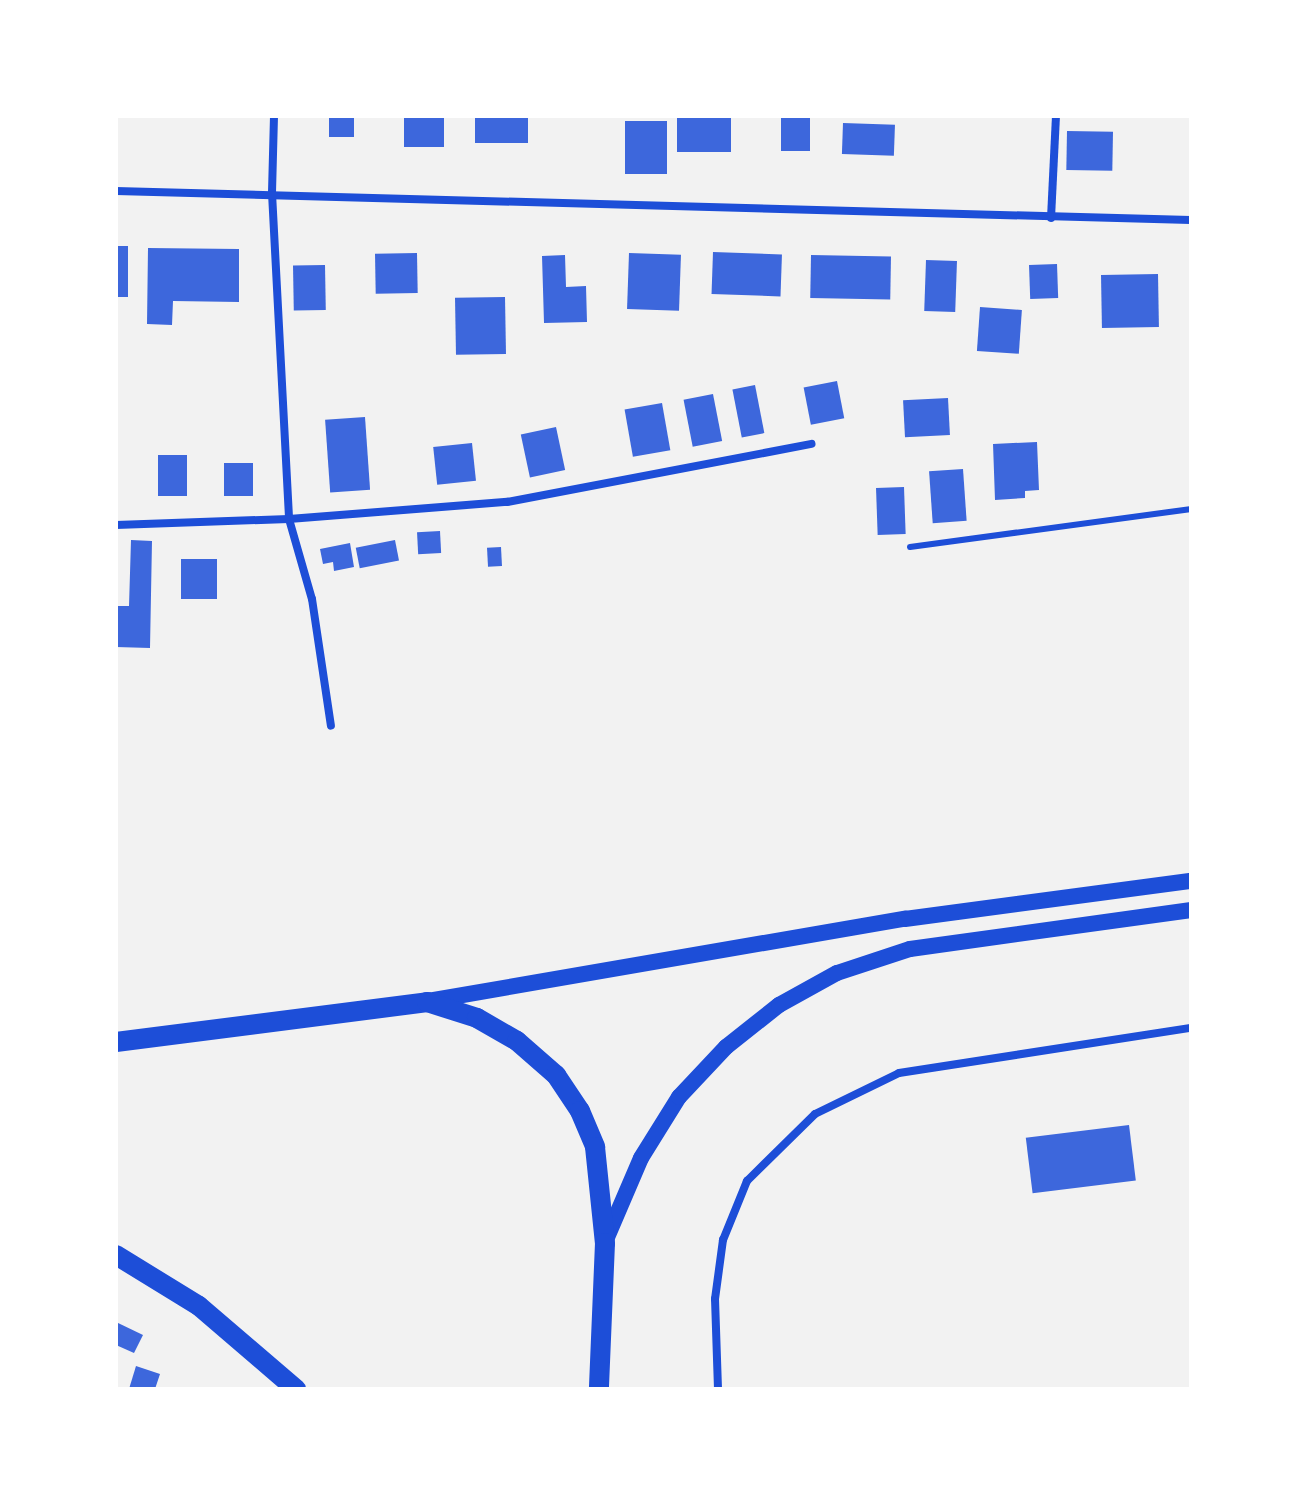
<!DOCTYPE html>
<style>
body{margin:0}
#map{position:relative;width:1307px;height:1505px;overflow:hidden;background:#f2f2f2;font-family:"Nunito Sans",sans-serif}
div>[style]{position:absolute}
.building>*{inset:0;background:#3d67dc;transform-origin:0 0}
.service>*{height:6px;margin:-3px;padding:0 3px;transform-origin:3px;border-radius:3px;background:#1d4ed8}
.minor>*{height:8px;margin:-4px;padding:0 4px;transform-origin:4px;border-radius:4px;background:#1d4ed8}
.secondary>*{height:16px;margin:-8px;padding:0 8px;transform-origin:8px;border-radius:8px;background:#1d4ed8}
.primary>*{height:20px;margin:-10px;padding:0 10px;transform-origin:10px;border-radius:10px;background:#1d4ed8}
span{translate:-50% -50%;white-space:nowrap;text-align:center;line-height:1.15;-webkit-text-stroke:6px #fff;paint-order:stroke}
.frame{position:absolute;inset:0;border:118px solid #fff;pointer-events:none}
</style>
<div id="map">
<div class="building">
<i style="left:329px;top:116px;width:25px;height:21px"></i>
<i style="left:404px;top:116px;width:40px;height:31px"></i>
<i style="left:475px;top:116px;width:53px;height:27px"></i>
<i style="left:677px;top:116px;width:54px;height:36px"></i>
<i style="left:781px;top:116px;width:29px;height:35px"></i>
<i style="left:625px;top:121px;width:42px;height:53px"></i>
<i style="left:843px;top:123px;width:52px;height:31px;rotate:2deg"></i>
<i style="left:1067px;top:131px;width:46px;height:39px;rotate:1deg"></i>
<i style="left:116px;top:246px;width:12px;height:51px"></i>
<i style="clip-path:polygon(148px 248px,239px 249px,239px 302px,173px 301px,172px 325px,147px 324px)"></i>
<i style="left:713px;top:252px;width:69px;height:42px;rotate:2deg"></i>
<i style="left:417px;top:253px;width:40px;height:42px;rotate:89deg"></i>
<i style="left:629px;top:253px;width:52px;height:56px;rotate:2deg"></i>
<i style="clip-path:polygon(565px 255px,566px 287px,586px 286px,587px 322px,544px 323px,542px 256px)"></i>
<i style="left:811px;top:255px;width:80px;height:43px;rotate:1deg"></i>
<i style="left:926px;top:260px;width:31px;height:51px;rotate:2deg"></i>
<i style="left:1057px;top:264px;width:34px;height:28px;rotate:88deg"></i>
<i style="left:325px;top:265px;width:45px;height:32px;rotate:89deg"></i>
<i style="left:1158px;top:274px;width:53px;height:57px;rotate:89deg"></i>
<i style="left:505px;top:297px;width:57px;height:50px;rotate:89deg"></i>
<i style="left:980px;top:307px;width:42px;height:44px;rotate:4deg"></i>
<i style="left:837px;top:381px;width:38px;height:34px;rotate:79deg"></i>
<i style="left:755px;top:385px;width:49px;height:23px;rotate:79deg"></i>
<i style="left:713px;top:394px;width:48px;height:30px;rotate:79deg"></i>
<i style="left:948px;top:398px;width:37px;height:45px;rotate:87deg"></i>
<i style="left:662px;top:403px;width:48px;height:38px;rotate:80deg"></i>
<i style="left:365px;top:417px;width:73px;height:40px;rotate:86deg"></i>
<i style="left:556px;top:427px;width:44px;height:36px;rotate:78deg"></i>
<i style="clip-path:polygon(1037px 442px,1039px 490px,1025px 491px,1025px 498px,995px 500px,993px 444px)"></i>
<i style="left:472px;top:443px;width:38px;height:39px;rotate:84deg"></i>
<i style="left:158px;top:455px;width:29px;height:41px"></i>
<i style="left:253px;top:463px;width:33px;height:29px;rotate:90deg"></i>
<i style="left:963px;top:469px;width:52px;height:34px;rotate:86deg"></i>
<i style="left:904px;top:487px;width:47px;height:28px;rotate:88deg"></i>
<i style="left:440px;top:531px;width:22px;height:23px;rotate:87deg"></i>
<i style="clip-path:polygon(131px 540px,152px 541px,150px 648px,116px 647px,116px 606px,129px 606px)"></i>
<i style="left:395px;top:540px;width:21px;height:40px;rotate:79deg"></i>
<i style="clip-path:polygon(350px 543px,354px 567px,334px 571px,333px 562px,323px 564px,320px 549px)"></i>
<i style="left:501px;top:547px;width:19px;height:14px;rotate:87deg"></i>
<i style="left:181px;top:559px;width:36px;height:40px"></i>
<i style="left:1129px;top:1125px;width:56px;height:104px;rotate:83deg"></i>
<i style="clip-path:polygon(116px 1322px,143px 1335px,134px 1353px,116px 1345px)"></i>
<i style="clip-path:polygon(136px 1366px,160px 1374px,155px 1389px,129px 1389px)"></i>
</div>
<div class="service">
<i style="left:910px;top:547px;width:284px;rotate:-7.7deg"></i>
</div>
<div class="minor">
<i style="left:274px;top:116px;width:77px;rotate:91.5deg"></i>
<i style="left:272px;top:193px;width:326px;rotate:87deg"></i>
<i style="left:289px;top:519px;width:83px;rotate:74deg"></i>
<i style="left:312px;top:599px;width:128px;rotate:81.5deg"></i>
<i style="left:116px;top:191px;width:1075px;rotate:1.55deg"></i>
<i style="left:1051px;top:218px;width:102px;rotate:-87.2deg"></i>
<i style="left:116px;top:525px;width:173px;rotate:-2deg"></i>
<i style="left:289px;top:519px;width:219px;rotate:-4.5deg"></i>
<i style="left:507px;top:502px;width:310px;rotate:-10.8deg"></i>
<i style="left:718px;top:1389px;width:90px;rotate:-91.9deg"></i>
<i style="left:715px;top:1299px;width:60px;rotate:-82.3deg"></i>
<i style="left:723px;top:1240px;width:64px;rotate:-67.9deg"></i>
<i style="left:747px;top:1181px;width:95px;rotate:-44.6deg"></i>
<i style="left:815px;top:1114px;width:93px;rotate:-26deg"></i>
<i style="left:899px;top:1073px;width:295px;rotate:-8.8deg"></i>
</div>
<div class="secondary">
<i style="left:428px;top:1001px;width:484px;rotate:-9.8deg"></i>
<i style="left:905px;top:919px;width:289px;rotate:-7.6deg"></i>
<i style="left:605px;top:1242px;width:91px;rotate:-66.8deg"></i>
<i style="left:641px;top:1158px;width:72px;rotate:-58.1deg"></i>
<i style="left:679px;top:1097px;width:69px;rotate:-46.8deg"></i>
<i style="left:726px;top:1047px;width:68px;rotate:-38.4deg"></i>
<i style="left:779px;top:1005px;width:66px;rotate:-28.9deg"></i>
<i style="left:837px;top:973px;width:77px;rotate:-18.2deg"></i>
<i style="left:910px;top:949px;width:284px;rotate:-7.9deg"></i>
</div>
<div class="primary">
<i style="left:116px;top:1042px;width:314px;rotate:-7.3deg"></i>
<i style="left:427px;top:1002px;width:52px;rotate:17.7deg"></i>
<i style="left:477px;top:1018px;width:46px;rotate:29.9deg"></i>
<i style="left:517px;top:1041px;width:52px;rotate:41.1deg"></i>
<i style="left:556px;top:1075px;width:43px;rotate:56.3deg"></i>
<i style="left:580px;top:1111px;width:39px;rotate:67deg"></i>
<i style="left:595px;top:1147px;width:97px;rotate:84.1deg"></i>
<i style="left:605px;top:1243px;width:146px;rotate:92.4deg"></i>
<i style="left:116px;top:1255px;width:97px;rotate:31.6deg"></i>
<i style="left:199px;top:1306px;width:128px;rotate:40.6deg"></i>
</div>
<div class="frame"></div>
</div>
